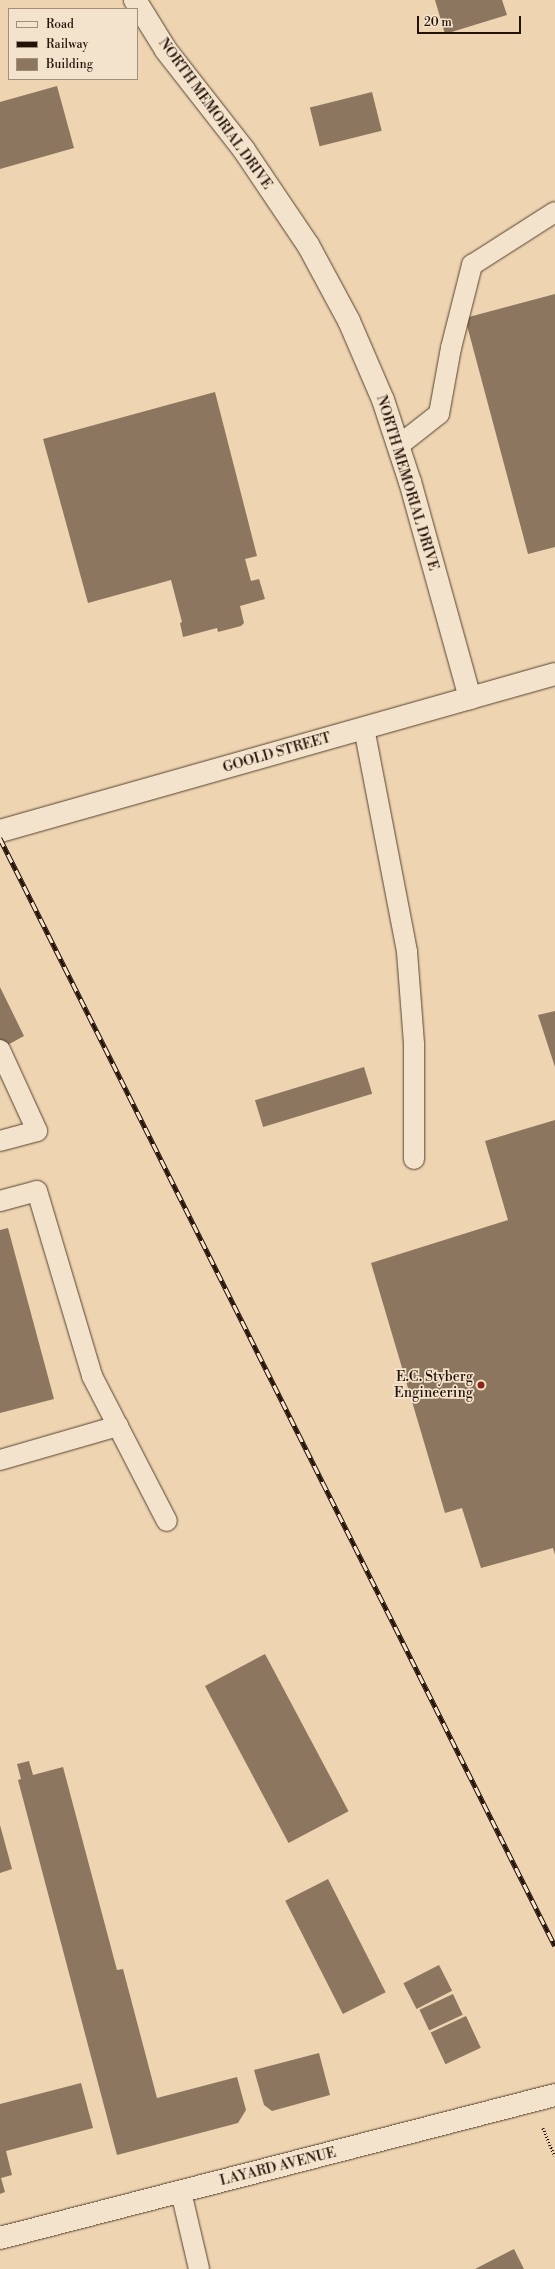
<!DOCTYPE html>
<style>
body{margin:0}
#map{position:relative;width:555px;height:2269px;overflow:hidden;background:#eed4b0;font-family:"Libre Bodoni",serif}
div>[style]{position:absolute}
.building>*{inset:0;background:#8d765f;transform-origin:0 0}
.path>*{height:2.5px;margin-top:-1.25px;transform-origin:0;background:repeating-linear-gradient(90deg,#241108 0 1px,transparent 0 3px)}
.roads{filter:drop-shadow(0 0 1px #564232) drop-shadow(0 0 1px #564232)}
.lane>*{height:20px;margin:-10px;padding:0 10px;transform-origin:10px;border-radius:10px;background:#f4e3cc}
.street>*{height:22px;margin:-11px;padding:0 11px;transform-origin:11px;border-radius:11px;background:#f4e3cc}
.secondary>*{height:22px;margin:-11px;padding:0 11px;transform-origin:11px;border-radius:11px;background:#f4e3cc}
.rail>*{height:4.5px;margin-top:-2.25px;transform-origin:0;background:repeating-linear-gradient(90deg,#f4e3cc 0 9px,#241108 0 18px);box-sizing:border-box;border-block:1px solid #241108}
.dots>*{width:11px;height:11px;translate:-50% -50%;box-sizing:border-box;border:2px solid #f4e3cc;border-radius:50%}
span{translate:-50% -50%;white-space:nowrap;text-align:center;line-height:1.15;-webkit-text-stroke:3.5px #f4e3cc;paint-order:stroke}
.street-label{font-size:14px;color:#241108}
.poi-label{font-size:14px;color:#241108}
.right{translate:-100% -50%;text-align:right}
.legend{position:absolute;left:8px;top:8px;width:130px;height:72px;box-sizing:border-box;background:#f4e3cc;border:1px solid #a18f7e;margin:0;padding:5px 7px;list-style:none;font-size:12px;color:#241108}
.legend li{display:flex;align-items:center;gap:8px;height:20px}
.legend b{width:20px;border:1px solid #a18f7e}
.scale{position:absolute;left:417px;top:16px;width:104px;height:18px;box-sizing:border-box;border:2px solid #241108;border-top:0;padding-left:5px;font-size:12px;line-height:14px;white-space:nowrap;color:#241108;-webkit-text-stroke:3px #f4e3cc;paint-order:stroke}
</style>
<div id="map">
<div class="building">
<i style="clip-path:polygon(435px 0,502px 0,507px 15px,445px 34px)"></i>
<i style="clip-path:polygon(57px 86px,74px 148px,0 169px,0 102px)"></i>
<i style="left:372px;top:92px;width:40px;height:64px;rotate:76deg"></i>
<i style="clip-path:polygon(555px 294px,555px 547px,528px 554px,465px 318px)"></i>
<i style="clip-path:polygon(215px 392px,257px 556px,245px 559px,251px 581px,259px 579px,265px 599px,240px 606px,244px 623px,241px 626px,218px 632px,217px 628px,183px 637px,180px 623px,182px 622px,171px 580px,88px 603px,43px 439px)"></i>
<i style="clip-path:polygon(0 987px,24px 1036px,0 1049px)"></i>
<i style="clip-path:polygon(555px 1011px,555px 1067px,538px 1015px)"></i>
<i style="left:364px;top:1067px;width:28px;height:114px;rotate:73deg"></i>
<i style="clip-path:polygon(555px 1120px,555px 1555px,553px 1548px,481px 1568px,462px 1508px,445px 1513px,371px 1263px,508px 1220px,485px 1141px)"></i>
<i style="clip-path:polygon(8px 1228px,54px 1399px,0 1413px,0 1230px)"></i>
<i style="left:265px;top:1654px;width:178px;height:68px;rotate:62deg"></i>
<i style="clip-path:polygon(29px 1761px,33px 1775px,63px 1767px,117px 1970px,123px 1969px,157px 2098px,237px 2077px,246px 2110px,238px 2123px,117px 2155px,18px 1780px,21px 1779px,17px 1764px)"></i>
<i style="clip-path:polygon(0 1825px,12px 1869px,0 1873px)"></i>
<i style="left:328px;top:1879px;width:127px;height:48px;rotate:63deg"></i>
<i style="left:439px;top:1965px;width:29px;height:40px;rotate:63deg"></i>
<i style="left:453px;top:1994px;width:23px;height:37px;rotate:65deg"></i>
<i style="left:466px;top:2016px;width:35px;height:39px;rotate:65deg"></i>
<i style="clip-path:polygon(319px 2053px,330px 2095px,272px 2111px,264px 2105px,254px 2070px)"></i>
<i style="clip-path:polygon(81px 2083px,93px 2128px,6px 2151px,12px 2175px,1px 2178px,5px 2192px,0 2194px,0 2104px)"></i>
<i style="clip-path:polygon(514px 2249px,524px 2269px,475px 2269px)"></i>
</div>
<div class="path">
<i style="left:543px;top:2128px;width:30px;rotate:67deg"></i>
</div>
<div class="roads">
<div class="lane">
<i style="left:398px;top:446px;width:52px;rotate:-38deg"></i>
<i style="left:439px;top:414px;width:67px;rotate:-79.7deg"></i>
<i style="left:451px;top:348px;width:86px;rotate:-75.8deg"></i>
<i style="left:472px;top:265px;width:98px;rotate:-32.6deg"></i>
<i style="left:364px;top:728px;width:228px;rotate:79.1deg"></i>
<i style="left:407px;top:952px;width:92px;rotate:85.6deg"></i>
<i style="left:414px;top:1044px;width:115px;rotate:90deg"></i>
<i style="left:0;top:1050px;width:89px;rotate:65.4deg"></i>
<i style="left:37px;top:1131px;width:38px;rotate:165deg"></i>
<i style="left:0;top:1201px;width:38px;rotate:-15deg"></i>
<i style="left:37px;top:1191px;width:193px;rotate:73.4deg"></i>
<i style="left:92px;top:1376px;width:163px;rotate:62.7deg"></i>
<i style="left:0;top:1460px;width:123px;rotate:-16.1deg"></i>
<i style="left:181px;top:2192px;width:79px;rotate:76.8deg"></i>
</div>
<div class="street">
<i style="left:470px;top:698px;width:88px;rotate:-15.8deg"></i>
<i style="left:0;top:2238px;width:573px;rotate:-14.45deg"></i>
</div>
<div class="secondary">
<i style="left:0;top:831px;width:488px;rotate:-15.8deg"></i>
<i style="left:470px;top:698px;width:224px;rotate:-105.5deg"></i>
<i style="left:410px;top:482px;width:86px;rotate:-108.2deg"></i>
<i style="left:383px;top:400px;width:86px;rotate:-113.3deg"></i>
<i style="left:349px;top:321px;width:86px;rotate:-118.3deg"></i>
<i style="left:308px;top:245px;width:115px;rotate:-124deg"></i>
<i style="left:244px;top:150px;width:127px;rotate:-128deg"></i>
<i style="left:166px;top:50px;width:59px;rotate:-121.8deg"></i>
</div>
</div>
<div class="rail">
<i style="left:0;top:838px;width:1239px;rotate:63.39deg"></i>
</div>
<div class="dots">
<i style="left:481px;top:1385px;background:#8f2418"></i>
</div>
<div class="street-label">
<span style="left:215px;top:114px;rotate:54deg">NORTH MEMORIAL DRIVE</span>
<span style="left:407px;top:483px;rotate:73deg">NORTH MEMORIAL DRIVE</span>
<span style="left:277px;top:753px;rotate:-16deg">GOOLD STREET</span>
<span style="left:278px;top:2167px;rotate:-14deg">LAYARD AVENUE</span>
</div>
<div class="poi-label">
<span class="right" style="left:473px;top:1385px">E.C. Styberg<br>Engineering</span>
</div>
<ul class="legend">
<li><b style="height:5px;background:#f4e3cc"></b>Road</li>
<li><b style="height:5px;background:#241108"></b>Railway</li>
<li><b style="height:11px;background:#8d765f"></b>Building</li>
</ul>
<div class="scale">20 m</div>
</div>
